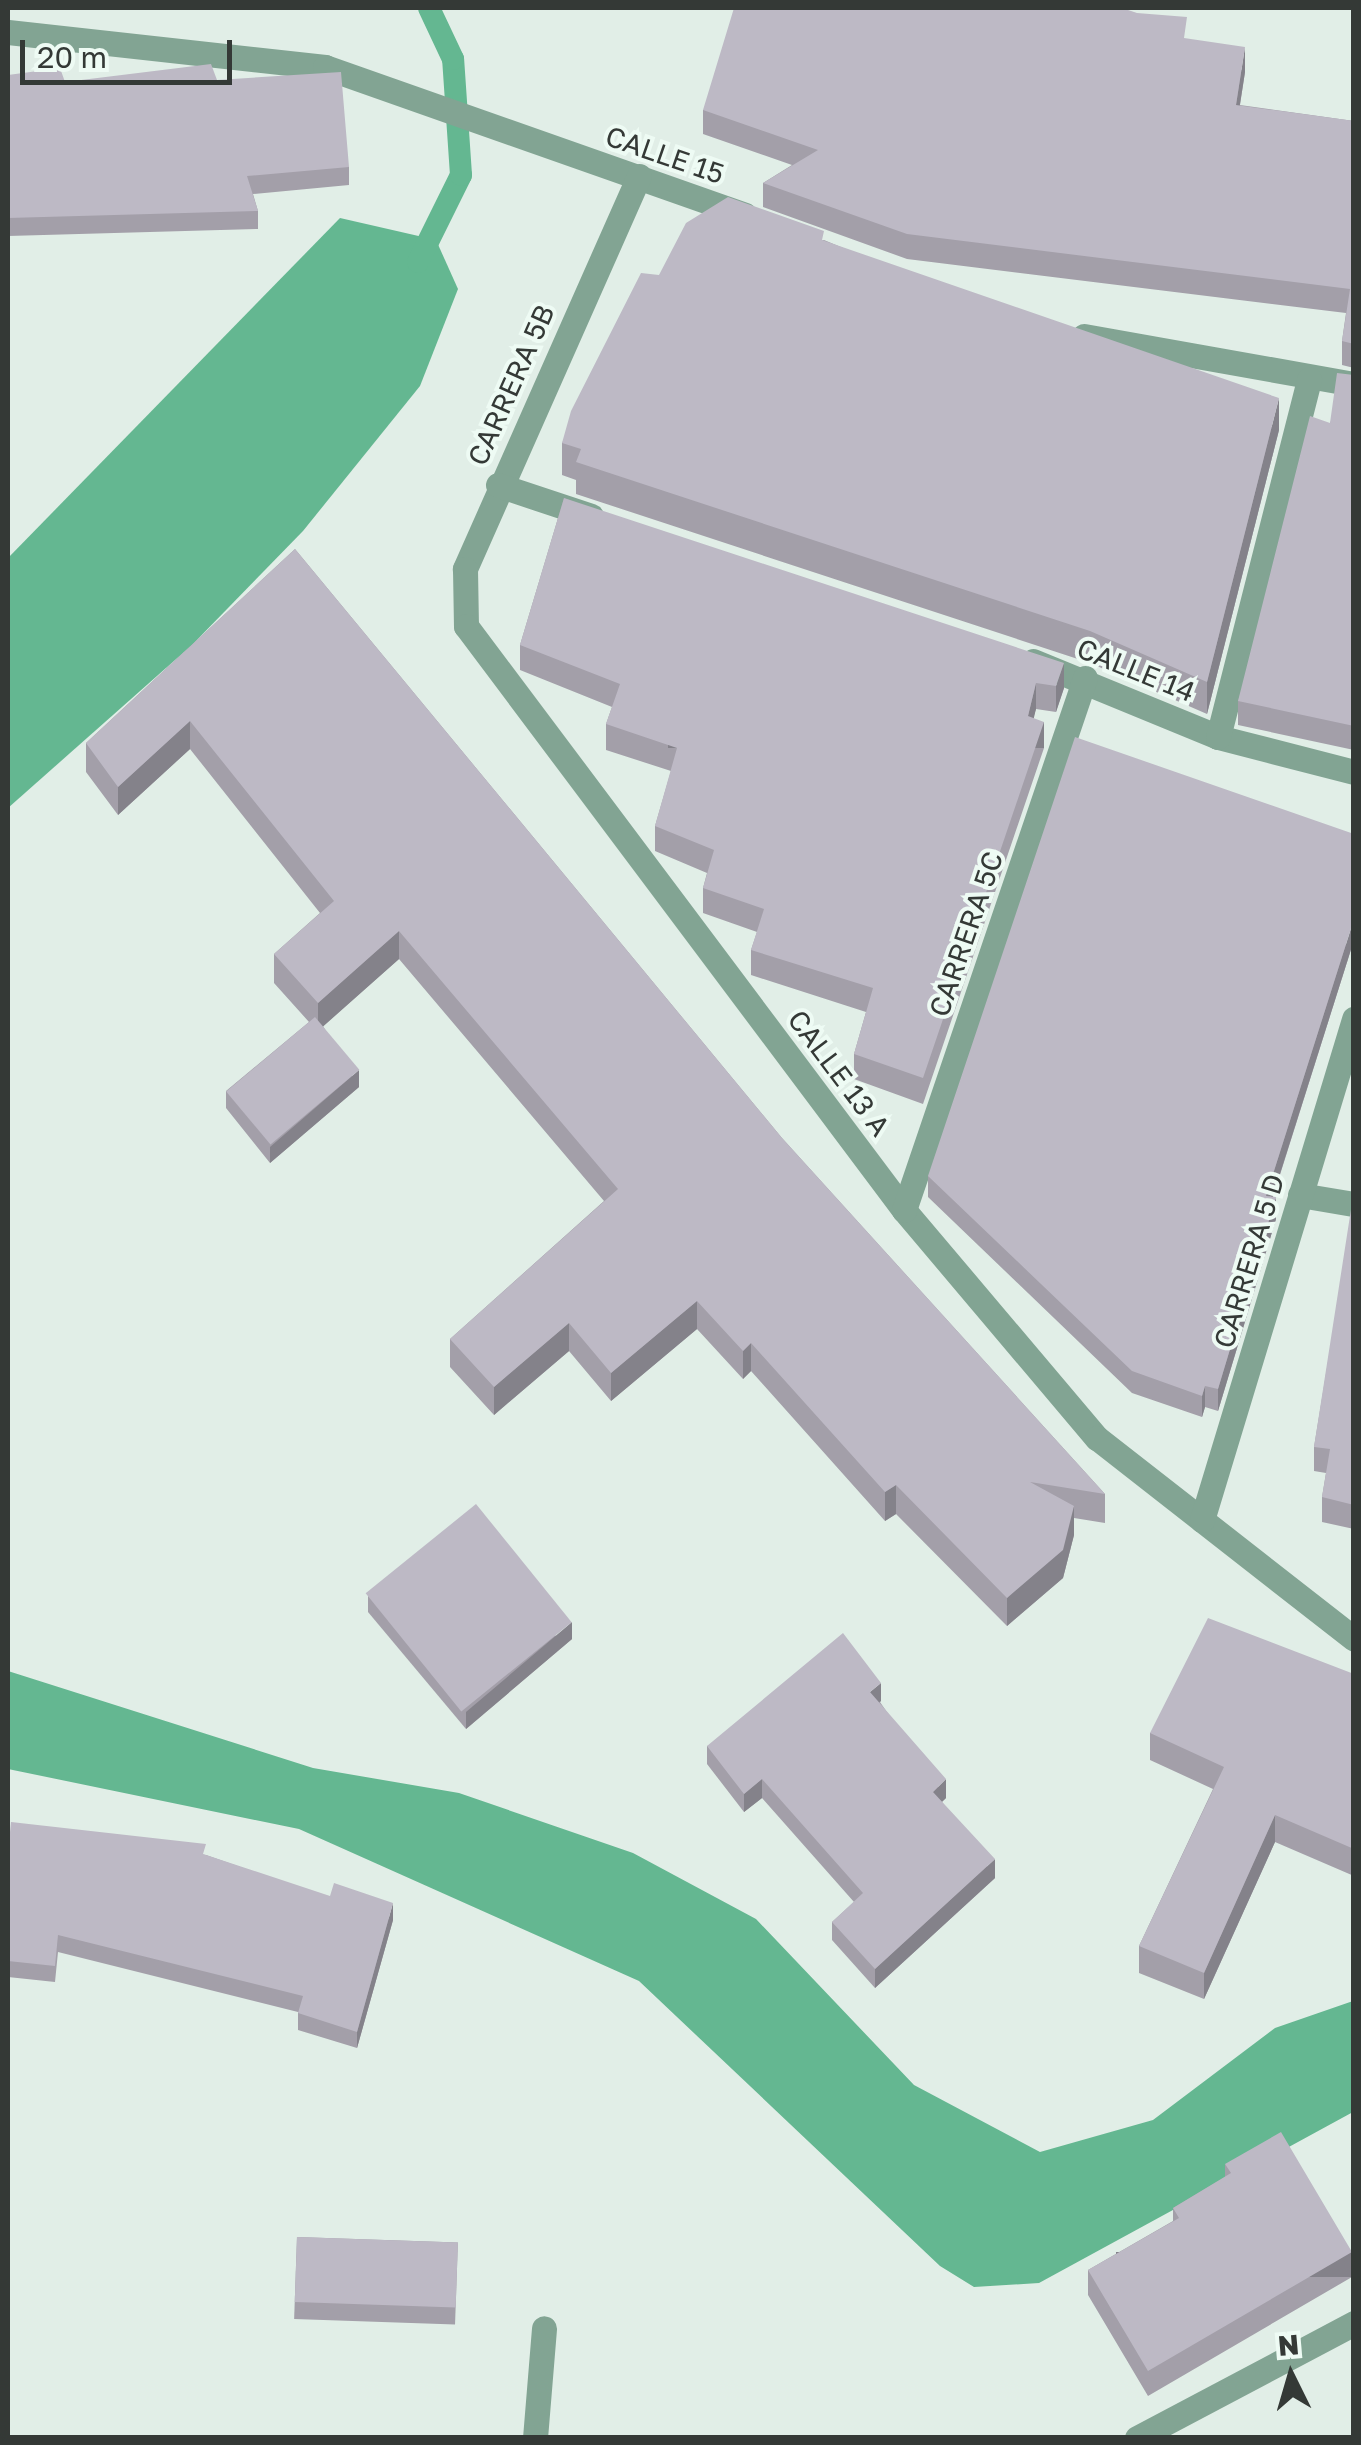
<!DOCTYPE html>
<style>
body{margin:0}
#map{position:relative;width:1361px;height:2445px;overflow:hidden;background:#e1eee7;font-family:"Golos Text",sans-serif}
div>[style]{position:absolute}
.water>*{inset:0;background:#64b791}
.stream>*{height:22px;margin:-11px;padding:0 11px;transform-origin:11px;border-radius:11px;background:#64b791}
.minor>*{height:25px;margin:-12.5px;padding:0 12.5px;transform-origin:12.5px;border-radius:12.5px;background:#82a493}
.wall>*{inset:0;background:#a39fa9;transform-origin:0 0}
.shaded-wall>*{inset:0;background:#84828a;transform-origin:0 0}
.building>*{inset:0;background:#bdb9c5;transform-origin:0 0}
span{translate:-50% -50%;white-space:nowrap;text-align:center;line-height:1.15;-webkit-text-stroke:8px #eefbf4;paint-order:stroke}
.street-label{font-size:28px;color:#343936}
.frame{position:absolute;inset:0;border:10px solid #343936;pointer-events:none}
.north{position:absolute;left:1241px;top:2325px;width:100px;height:100px;-webkit-text-stroke:8px #eefbf4;paint-order:stroke;rotate:355deg;font-size:28px;font-weight:700;line-height:40px;text-align:center;color:#343936}
.north::after{content:'';display:block;margin:auto;width:35px;height:45px;background:#343936;clip-path:polygon(50% 0,100% 100%,50% 72%,0 100%)}
.scale{position:absolute;left:20px;top:40px;width:212px;height:45px;box-sizing:border-box;border:5px solid #343936;border-top:0;padding-left:12px;font-size:30px;line-height:35px;white-space:nowrap;color:#343936;-webkit-text-stroke:8px #eefbf4;paint-order:stroke}
</style>
<div id="map">
<div class="water">
<i style="clip-path:polygon(340px 218px,436px 240px,458px 289px,420px 386px,303px 531px,192px 645px,8px 808px,8px 558px)"></i>
<i style="clip-path:polygon(8px 1671px,313px 1768px,459px 1793px,633px 1853px,756px 1919px,914px 2085px,1040px 2152px,1153px 2120px,1275px 2028px,1353px 2001px,1353px 2112px,1039px 2283px,974px 2287px,940px 2266px,639px 1981px,299px 1829px,8px 1769px)"></i>
</div>
<div class="stream">
<i style="left:418px;top:262px;width:97px;rotate:-63.7deg"></i>
<i style="left:461px;top:175px;width:116px;rotate:-93.9deg"></i>
<i style="left:453px;top:59px;width:56px;rotate:-115.2deg"></i>
</div>
<div class="minor">
<i style="left:8px;top:32px;width:319px;rotate:6.3deg"></i>
<i style="left:325px;top:67px;width:445px;rotate:19.4deg"></i>
<i style="left:639px;top:176px;width:430px;rotate:113.9deg"></i>
<i style="left:465px;top:569px;width:57px;rotate:89deg"></i>
<i style="left:466px;top:626px;width:730px;rotate:53.13deg"></i>
<i style="left:904px;top:1210px;width:299px;rotate:49.8deg"></i>
<i style="left:1097px;top:1438px;width:326px;rotate:38deg"></i>
<i style="left:1084px;top:336px;width:274px;rotate:10.1deg"></i>
<i style="left:498px;top:485px;width:98px;rotate:18.4deg"></i>
<i style="left:1033px;top:661px;width:200px;rotate:22.3deg"></i>
<i style="left:1218px;top:737px;width:140px;rotate:14.4deg"></i>
<i style="left:1218px;top:737px;width:369px;rotate:-75.7deg"></i>
<i style="left:1300px;top:1195px;width:55px;rotate:9.5deg"></i>
<i style="left:904px;top:1210px;width:562px;rotate:-71.21deg"></i>
<i style="left:1202px;top:1520px;width:524px;rotate:-73.12deg"></i>
<i style="left:535px;top:2438px;width:110px;rotate:-85.3deg"></i>
<i style="left:1137px;top:2438px;width:246px;rotate:-27.9deg"></i>
</div>
<div class="wall">
<i style="clip-path:polygon(1187px 39px,1245px 72px,1240px 105px,1354px 121px,1354px 368px,1342px 365px,1342px 341px,1346px 313px,907px 259px,763px 207px,763px 183px,792px 165px,703px 134px,703px 110px)"></i>
<i style="clip-path:polygon(8px 75px,65px 82px,217px 80px,349px 167px,349px 185px,253px 194px,258px 211px,258px 229px,8px 236px)"></i>
<i style="clip-path:polygon(824px 240px,1279px 430px,1207px 714px,1090px 663px,576px 494px,576px 480px,562px 475px,562px 443px,659px 275px)"></i>
<i style="clip-path:polygon(1354px 375px,1354px 750px,1238px 725px,1238px 701px,1330px 423px)"></i>
<i style="clip-path:polygon(564px 498px,1064px 688px,1056px 712px,1036px 709px,1033px 718px,1044px 748px,923px 1104px,854px 1079px,854px 1054px,866px 1012px,751px 975px,751px 950px,757px 932px,703px 913px,703px 888px,707px 873px,655px 851px,655px 826px,671px 771px,606px 750px,606px 724px,612px 707px,520px 670px,520px 645px)"></i>
<i style="clip-path:polygon(295px 549px,782px 1138px,1105px 1494px,1105px 1523px,1074px 1518px,1074px 1535px,1063px 1578px,1007px 1626px,896px 1514px,885px 1521px,751px 1371px,743px 1379px,697px 1329px,611px 1401px,569px 1351px,494px 1415px,450px 1367px,450px 1339px,604px 1201px,399px 959px,323px 1026px,359px 1087px,270px 1163px,226px 1108px,226px 1091px,309px 1022px,274px 983px,274px 954px,320px 913px,190px 749px,118px 815px,86px 772px,86px 743px)"></i>
<i style="clip-path:polygon(1354px 940px,1273px 1197px,1276px 1219px,1218px 1411px,1205px 1407px,1202px 1417px,1132px 1393px,928px 1197px,928px 1176px)"></i>
<i style="clip-path:polygon(1354px 1203px,1354px 1529px,1322px 1522px,1322px 1497px,1326px 1473px,1314px 1471px,1314px 1447px)"></i>
<i style="clip-path:polygon(368px 1596px,572px 1639px,466px 1729px,368px 1612px)"></i>
<i style="clip-path:polygon(1354px 1674px,1354px 1876px,1275px 1842px,1204px 1999px,1139px 1973px,1139px 1946px,1213px 1789px,1150px 1760px,1150px 1733px)"></i>
<i style="clip-path:polygon(881px 1701px,880px 1702px,946px 1798px,942px 1802px,995px 1878px,875px 1988px,832px 1940px,832px 1922px,854px 1902px,762px 1798px,744px 1812px,707px 1764px,707px 1746px)"></i>
<i style="clip-path:polygon(8px 1832px,206px 1855px,393px 1920px,357px 2048px,298px 2030px,298px 2012px,58px 1952px,55px 1982px,8px 1977px)"></i>
<i style="clip-path:polygon(1225px 2164px,1352px 2277px,1148px 2396px,1088px 2295px,1088px 2270px,1173px 2221px,1173px 2208px,1225px 2177px)"></i>
<i style="left:297px;top:2237px;width:161px;height:82px;rotate:2deg"></i>
</div>
<div class="shaded-wall">
<i style="clip-path:polygon(1245px 47px,1245px 72px,1236px 129px,1236px 105px)"></i>
<i style="clip-path:polygon(1279px 398px,1279px 430px,1207px 714px,1207px 682px)"></i>
<i style="clip-path:polygon(1064px 663px,1064px 688px,1056px 712px,1056px 686px)"></i>
<i style="clip-path:polygon(1036px 683px,1036px 709px,1028px 742px,1028px 716px)"></i>
<i style="clip-path:polygon(190px 721px,190px 749px,118px 815px,118px 787px)"></i>
<i style="left:1044px;top:722px;width:26px;height:376px;rotate:90deg"></i>
<i style="clip-path:polygon(1354px 919px,1354px 940px,1266px 1218px,1266px 1196px)"></i>
<i style="clip-path:polygon(399px 931px,399px 959px,318px 1031px,318px 1003px)"></i>
<i style="clip-path:polygon(359px 1070px,359px 1087px,270px 1163px,270px 1147px)"></i>
<i style="clip-path:polygon(1276px 1197px,1276px 1219px,1218px 1411px,1218px 1389px)"></i>
<i style="clip-path:polygon(697px 1301px,697px 1329px,611px 1401px,611px 1373px)"></i>
<i style="clip-path:polygon(569px 1323px,569px 1351px,494px 1415px,494px 1387px)"></i>
<i style="clip-path:polygon(751px 1343px,751px 1371px,743px 1379px,743px 1351px)"></i>
<i style="clip-path:polygon(1205px 1386px,1205px 1407px,1202px 1417px,1202px 1396px)"></i>
<i style="clip-path:polygon(896px 1485px,896px 1514px,885px 1521px,885px 1492px)"></i>
<i style="clip-path:polygon(1074px 1506px,1074px 1535px,1063px 1578px,1007px 1626px,1007px 1598px)"></i>
<i style="clip-path:polygon(572px 1622px,572px 1639px,466px 1729px,466px 1712px)"></i>
<i style="clip-path:polygon(881px 1683px,881px 1701px,870px 1710px,870px 1692px)"></i>
<i style="clip-path:polygon(762px 1779px,762px 1798px,744px 1812px,744px 1794px)"></i>
<i style="clip-path:polygon(946px 1779px,946px 1798px,933px 1810px,933px 1792px)"></i>
<i style="clip-path:polygon(1275px 1815px,1275px 1842px,1204px 1999px,1204px 1973px)"></i>
<i style="clip-path:polygon(995px 1859px,995px 1878px,875px 1988px,875px 1969px)"></i>
<i style="clip-path:polygon(393px 1903px,393px 1920px,357px 2048px,357px 2032px)"></i>
<i style="left:1352px;top:2252px;width:25px;height:236px;rotate:90deg"></i>
</div>
<div class="building">
<i style="clip-path:polygon(734px 8px,1122px 8px,1137px 13px,1187px 17px,1184px 38px,1245px 47px,1236px 105px,1354px 121px,1354px 344px,1342px 341px,1350px 289px,907px 234px,763px 183px,818px 150px,703px 110px)"></i>
<i style="clip-path:polygon(211px 64px,217px 80px,341px 72px,349px 167px,247px 176px,258px 211px,8px 218px,8px 75px,60px 68px,65px 82px)"></i>
<i style="clip-path:polygon(728px 197px,824px 231px,822px 240px,1279px 398px,1207px 682px,1090px 631px,576px 462px,581px 449px,562px 443px,571px 411px,641px 273px,659px 275px,686px 223px)"></i>
<i style="clip-path:polygon(1337px 373px,1354px 375px,1354px 726px,1238px 701px,1310px 416px,1330px 423px)"></i>
<i style="clip-path:polygon(564px 498px,1064px 663px,1056px 686px,1036px 683px,1028px 716px,1044px 722px,923px 1078px,854px 1054px,873px 988px,751px 950px,764px 909px,703px 888px,714px 850px,655px 826px,677px 748px,606px 724px,620px 684px,520px 645px)"></i>
<i style="clip-path:polygon(295px 549px,782px 1138px,1105px 1494px,1030px 1482px,1074px 1506px,1063px 1550px,1007px 1598px,896px 1485px,885px 1492px,751px 1343px,743px 1351px,697px 1301px,611px 1373px,569px 1323px,494px 1387px,450px 1339px,618px 1189px,399px 931px,318px 1003px,274px 954px,334px 901px,190px 721px,118px 787px,86px 743px)"></i>
<i style="clip-path:polygon(1075px 737px,1354px 834px,1354px 919px,1266px 1196px,1276px 1197px,1218px 1389px,1205px 1386px,1202px 1396px,1132px 1371px,928px 1176px)"></i>
<i style="left:315px;top:1017px;width:69px;height:116px;rotate:50deg"></i>
<i style="clip-path:polygon(1352px 1203px,1354px 1203px,1354px 1505px,1322px 1497px,1330px 1449px,1314px 1447px)"></i>
<i style="left:476px;top:1504px;width:152px;height:142px;rotate:51deg"></i>
<i style="clip-path:polygon(1208px 1618px,1354px 1674px,1354px 1849px,1275px 1815px,1204px 1973px,1139px 1946px,1224px 1767px,1150px 1733px)"></i>
<i style="clip-path:polygon(843px 1633px,881px 1683px,870px 1692px,946px 1779px,933px 1792px,995px 1859px,875px 1969px,832px 1922px,863px 1893px,762px 1779px,744px 1794px,707px 1746px)"></i>
<i style="clip-path:polygon(11px 1822px,206px 1844px,203px 1854px,330px 1896px,334px 1883px,393px 1903px,357px 2032px,298px 2013px,303px 1996px,58px 1935px,55px 1966px,8px 1961px,8px 1832px,10px 1832px)"></i>
<i style="clip-path:polygon(1281px 2132px,1352px 2252px,1148px 2371px,1088px 2270px,1179px 2218px,1173px 2208px,1231px 2173px,1225px 2164px)"></i>
<i style="left:297px;top:2237px;width:161px;height:65px;rotate:2deg"></i>
</div>
<div class="street-label">
<span style="left:665px;top:155px;rotate:19deg">CALLE 15</span>
<span style="left:511px;top:385px;rotate:-66deg">CARRERA 5B</span>
<span style="left:1136px;top:670px;rotate:22deg">CALLE 14</span>
<span style="left:966px;top:934px;rotate:-71deg">CARRERA 5C</span>
<span style="left:839px;top:1073px;rotate:53deg">CALLE 13 A</span>
<span style="left:1249px;top:1261px;rotate:-73deg">CARRERA 5 D</span>
</div>
<div class="frame"></div>
<div class="north">N</div>
<div class="scale">20 m</div>
</div>
